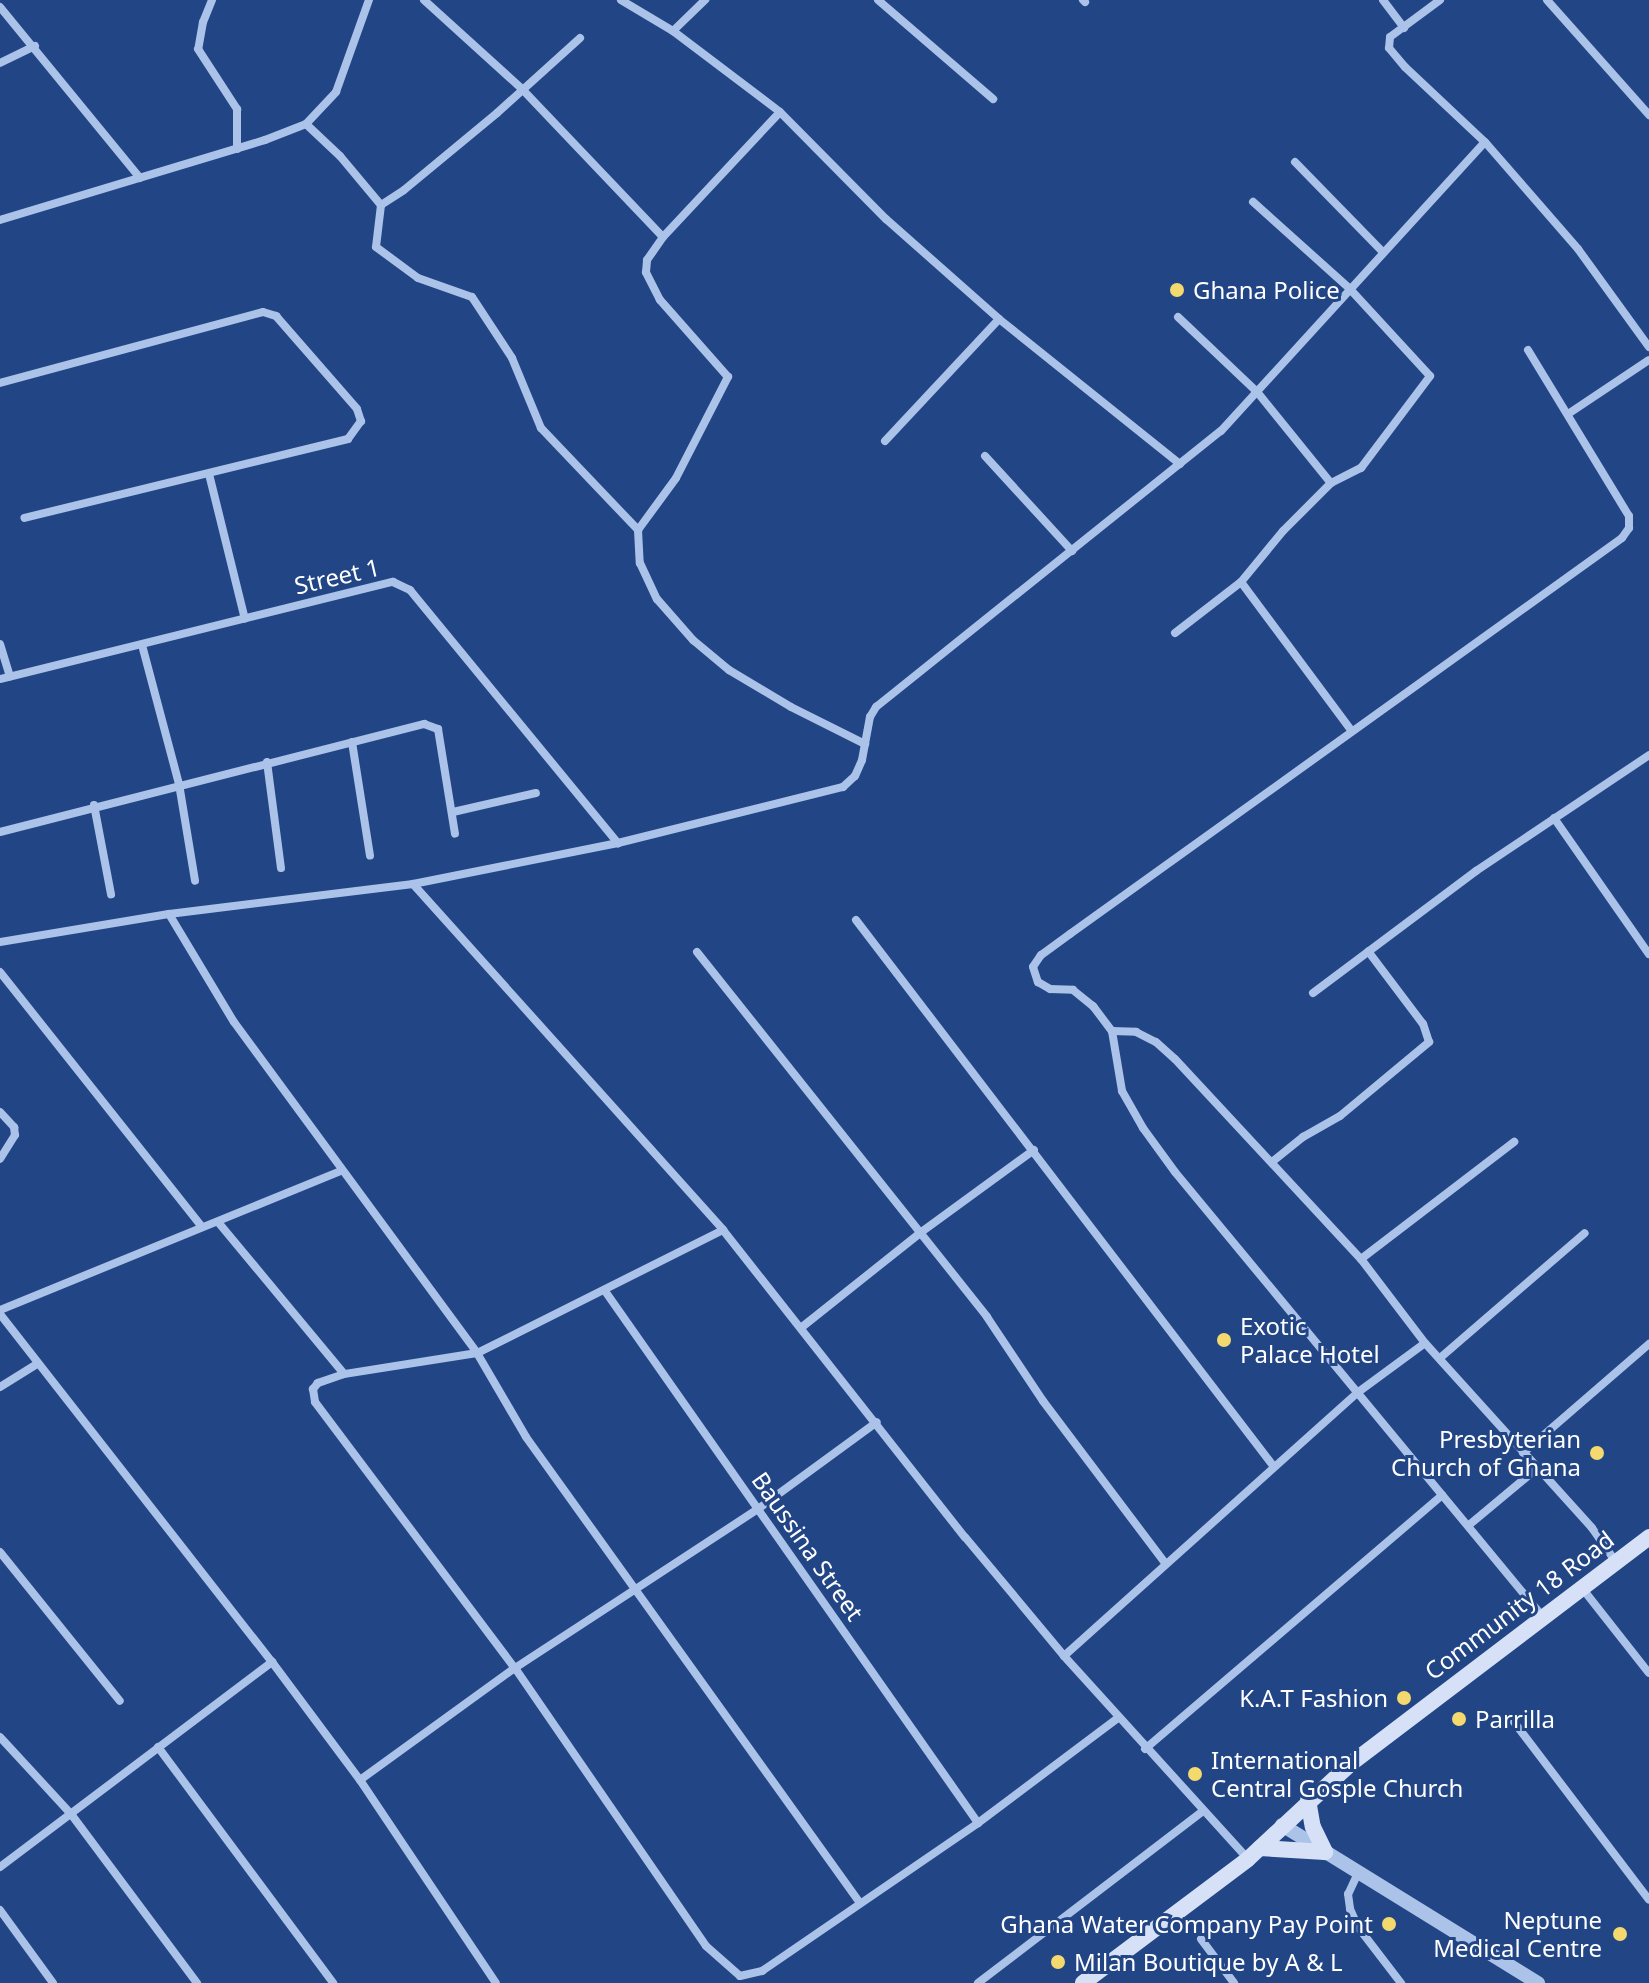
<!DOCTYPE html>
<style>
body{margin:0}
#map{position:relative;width:1649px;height:1983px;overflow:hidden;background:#224585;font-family:"Noto Sans",sans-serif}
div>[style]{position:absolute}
.minor>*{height:8px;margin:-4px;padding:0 4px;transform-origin:4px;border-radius:4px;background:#abc2e9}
.tertiary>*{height:14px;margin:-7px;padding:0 7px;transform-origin:7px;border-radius:7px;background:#abc2e9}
.secondary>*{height:16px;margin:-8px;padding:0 8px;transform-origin:8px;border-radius:8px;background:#d6e1f7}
.dots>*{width:22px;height:22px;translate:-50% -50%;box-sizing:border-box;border:4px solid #224585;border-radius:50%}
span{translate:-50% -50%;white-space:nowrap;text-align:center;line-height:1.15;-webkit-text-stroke:6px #224585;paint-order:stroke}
.poi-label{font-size:24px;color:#fff}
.left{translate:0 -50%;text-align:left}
.right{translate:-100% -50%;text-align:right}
.street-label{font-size:24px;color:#fff}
</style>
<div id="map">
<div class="minor">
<i style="left:212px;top:0;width:24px;rotate:112deg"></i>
<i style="left:203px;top:22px;width:27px;rotate:100deg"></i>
<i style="left:198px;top:49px;width:72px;rotate:57deg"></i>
<i style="left:237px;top:109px;width:40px;rotate:90deg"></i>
<i style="left:424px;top:0;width:132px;rotate:42.2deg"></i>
<i style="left:522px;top:89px;width:204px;rotate:46.4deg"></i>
<i style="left:621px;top:0;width:61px;rotate:30.8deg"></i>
<i style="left:673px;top:31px;width:134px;rotate:37.1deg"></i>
<i style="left:780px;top:112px;width:151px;rotate:45.3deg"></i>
<i style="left:886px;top:219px;width:151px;rotate:41.5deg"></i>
<i style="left:999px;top:319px;width:232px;rotate:38.7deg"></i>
<i style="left:878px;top:0;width:152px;rotate:40.7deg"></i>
<i style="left:1083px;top:0;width:3px;rotate:45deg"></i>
<i style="left:1383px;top:0;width:35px;rotate:53deg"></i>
<i style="left:1440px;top:0;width:62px;rotate:143.5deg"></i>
<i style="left:1390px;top:37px;width:11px;rotate:95deg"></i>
<i style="left:1389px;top:48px;width:25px;rotate:50deg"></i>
<i style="left:1405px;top:67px;width:110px;rotate:43.2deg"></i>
<i style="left:1485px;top:142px;width:142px;rotate:49deg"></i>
<i style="left:1578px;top:249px;width:121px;rotate:54.1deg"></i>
<i style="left:1547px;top:0;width:154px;rotate:48.4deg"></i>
<i style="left:0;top:7px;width:221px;rotate:50.7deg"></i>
<i style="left:673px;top:31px;width:45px;rotate:-44.1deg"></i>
<i style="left:0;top:63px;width:39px;rotate:-26deg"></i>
<i style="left:306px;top:124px;width:47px;rotate:43.3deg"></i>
<i style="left:340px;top:156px;width:64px;rotate:50.1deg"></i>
<i style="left:381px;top:205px;width:42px;rotate:96.8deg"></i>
<i style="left:376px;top:247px;width:52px;rotate:36.4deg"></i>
<i style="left:418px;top:278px;width:57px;rotate:19.4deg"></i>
<i style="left:472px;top:297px;width:73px;rotate:56.7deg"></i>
<i style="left:512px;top:358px;width:76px;rotate:67.5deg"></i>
<i style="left:541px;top:428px;width:141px;rotate:46.4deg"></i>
<i style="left:638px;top:530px;width:33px;rotate:87deg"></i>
<i style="left:640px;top:563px;width:40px;rotate:65deg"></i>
<i style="left:657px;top:599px;width:55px;rotate:48.7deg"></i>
<i style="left:693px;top:640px;width:47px;rotate:39.8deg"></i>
<i style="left:729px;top:670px;width:72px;rotate:30.8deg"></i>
<i style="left:791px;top:707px;width:83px;rotate:26.6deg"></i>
<i style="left:1295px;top:162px;width:124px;rotate:45.7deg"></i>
<i style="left:381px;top:205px;width:27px;rotate:-33deg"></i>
<i style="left:404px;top:190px;width:121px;rotate:-39.6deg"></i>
<i style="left:497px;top:113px;width:112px;rotate:-42.1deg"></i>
<i style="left:0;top:220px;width:277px;rotate:-16.8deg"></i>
<i style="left:265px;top:140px;width:44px;rotate:-21.3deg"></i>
<i style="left:306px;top:124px;width:44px;rotate:-46.8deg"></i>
<i style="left:336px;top:92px;width:98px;rotate:-70.3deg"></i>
<i style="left:1178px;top:317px;width:110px;rotate:43.5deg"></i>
<i style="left:1258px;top:393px;width:116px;rotate:51deg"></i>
<i style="left:1528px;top:350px;width:194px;rotate:58.7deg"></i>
<i style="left:1629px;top:516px;width:12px;rotate:90deg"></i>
<i style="left:1629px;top:528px;width:12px;rotate:125deg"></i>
<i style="left:1622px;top:538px;width:679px;rotate:144.34deg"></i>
<i style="left:1070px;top:934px;width:36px;rotate:144deg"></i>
<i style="left:1041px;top:955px;width:14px;rotate:124deg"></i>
<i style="left:1033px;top:967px;width:16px;rotate:72deg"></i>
<i style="left:1038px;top:982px;width:14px;rotate:30deg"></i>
<i style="left:1050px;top:989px;width:23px;rotate:2deg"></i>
<i style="left:1073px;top:990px;width:26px;rotate:39deg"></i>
<i style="left:1093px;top:1006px;width:31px;rotate:53deg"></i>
<i style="left:1112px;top:1031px;width:24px;rotate:2deg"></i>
<i style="left:1136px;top:1032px;width:22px;rotate:27deg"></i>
<i style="left:1156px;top:1042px;width:25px;rotate:42deg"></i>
<i style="left:1175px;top:1059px;width:273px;rotate:47.1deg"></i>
<i style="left:1361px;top:1259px;width:106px;rotate:52.7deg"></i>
<i style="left:1425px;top:1343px;width:249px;rotate:47.9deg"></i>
<i style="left:1592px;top:1528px;width:42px;rotate:54.8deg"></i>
<i style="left:0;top:383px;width:272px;rotate:-15.1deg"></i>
<i style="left:263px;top:312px;width:14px;rotate:17deg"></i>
<i style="left:276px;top:316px;width:123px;rotate:48.9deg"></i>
<i style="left:357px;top:409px;width:13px;rotate:72deg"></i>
<i style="left:361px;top:421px;width:22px;rotate:126deg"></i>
<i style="left:348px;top:439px;width:333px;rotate:166.3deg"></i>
<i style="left:1568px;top:414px;width:97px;rotate:-33.7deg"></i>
<i style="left:885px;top:441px;width:167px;rotate:-46.9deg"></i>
<i style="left:985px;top:456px;width:129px;rotate:47.5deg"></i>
<i style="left:209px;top:474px;width:149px;rotate:76.1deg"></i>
<i style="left:638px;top:530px;width:64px;rotate:-53.8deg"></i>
<i style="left:676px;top:478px;width:114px;rotate:-62.8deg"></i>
<i style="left:728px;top:377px;width:103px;rotate:-131.4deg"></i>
<i style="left:660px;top:300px;width:31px;rotate:-117deg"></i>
<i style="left:646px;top:272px;width:12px;rotate:-85deg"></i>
<i style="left:647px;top:260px;width:28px;rotate:-55deg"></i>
<i style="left:663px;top:237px;width:171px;rotate:-46.9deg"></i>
<i style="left:1241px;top:582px;width:184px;rotate:53.4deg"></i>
<i style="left:1175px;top:633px;width:83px;rotate:-37.7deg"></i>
<i style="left:1241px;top:582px;width:66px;rotate:-50.5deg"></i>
<i style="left:1283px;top:531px;width:68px;rotate:-45deg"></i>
<i style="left:1331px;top:483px;width:34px;rotate:-27deg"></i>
<i style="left:1361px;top:468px;width:115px;rotate:-53.1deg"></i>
<i style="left:1430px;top:376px;width:120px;rotate:-132.6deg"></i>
<i style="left:1349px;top:288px;width:129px;rotate:-138.1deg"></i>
<i style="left:0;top:644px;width:34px;rotate:73deg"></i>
<i style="left:142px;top:645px;width:144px;rotate:75.1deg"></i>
<i style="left:179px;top:784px;width:98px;rotate:80.6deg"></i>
<i style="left:0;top:679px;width:405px;rotate:-13.9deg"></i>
<i style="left:393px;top:582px;width:19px;rotate:25deg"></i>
<i style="left:410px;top:590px;width:328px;rotate:50.6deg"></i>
<i style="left:352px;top:742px;width:115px;rotate:81deg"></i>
<i style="left:267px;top:762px;width:107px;rotate:82.5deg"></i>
<i style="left:94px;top:805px;width:91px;rotate:79.2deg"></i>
<i style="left:453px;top:812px;width:85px;rotate:-12.9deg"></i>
<i style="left:1554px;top:818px;width:166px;rotate:55.1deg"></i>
<i style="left:0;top:832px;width:438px;rotate:-14.3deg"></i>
<i style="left:424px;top:724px;width:15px;rotate:20deg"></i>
<i style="left:438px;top:729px;width:106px;rotate:80.8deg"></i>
<i style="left:413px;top:884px;width:465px;rotate:48.1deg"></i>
<i style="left:723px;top:1230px;width:391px;rotate:51.8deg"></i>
<i style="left:965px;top:1537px;width:155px;rotate:50.2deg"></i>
<i style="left:1064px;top:1656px;width:274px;rotate:47.8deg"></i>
<i style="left:169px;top:914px;width:126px;rotate:59deg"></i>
<i style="left:234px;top:1022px;width:411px;rotate:53.7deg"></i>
<i style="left:477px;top:1353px;width:97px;rotate:59.7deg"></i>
<i style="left:526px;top:1437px;width:573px;rotate:54.37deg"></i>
<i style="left:856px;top:920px;width:688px;rotate:52.61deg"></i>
<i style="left:0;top:942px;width:171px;rotate:-9.4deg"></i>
<i style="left:169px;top:914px;width:246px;rotate:-7deg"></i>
<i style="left:413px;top:884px;width:209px;rotate:-11.3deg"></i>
<i style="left:618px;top:843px;width:232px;rotate:-14deg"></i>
<i style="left:843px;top:787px;width:16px;rotate:-43deg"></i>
<i style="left:855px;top:776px;width:17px;rotate:-66deg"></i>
<i style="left:862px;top:760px;width:44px;rotate:-79.5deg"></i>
<i style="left:870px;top:717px;width:12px;rotate:-59deg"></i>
<i style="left:876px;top:707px;width:442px;rotate:-38.7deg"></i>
<i style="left:1221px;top:431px;width:391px;rotate:-47.6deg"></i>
<i style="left:697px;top:952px;width:466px;rotate:51.5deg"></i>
<i style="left:987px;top:1317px;width:101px;rotate:56.3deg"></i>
<i style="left:1043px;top:1401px;width:204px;rotate:53deg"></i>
<i style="left:0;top:972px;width:325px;rotate:51.6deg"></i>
<i style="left:1313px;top:993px;width:204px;rotate:-36.8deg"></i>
<i style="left:1476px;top:871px;width:208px;rotate:-33.8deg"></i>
<i style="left:1112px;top:1031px;width:61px;rotate:80.5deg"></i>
<i style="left:1122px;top:1091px;width:43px;rotate:60.4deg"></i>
<i style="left:1143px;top:1128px;width:54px;rotate:54deg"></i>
<i style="left:1175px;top:1172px;width:577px;rotate:50.41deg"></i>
<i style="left:0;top:1112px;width:21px;rotate:47deg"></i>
<i style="left:14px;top:1127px;width:8px;rotate:83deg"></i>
<i style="left:15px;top:1135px;width:28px;rotate:122deg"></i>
<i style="left:1272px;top:1162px;width:40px;rotate:-39deg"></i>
<i style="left:1303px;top:1137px;width:43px;rotate:-29.6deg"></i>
<i style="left:1340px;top:1116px;width:116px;rotate:-39.7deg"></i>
<i style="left:1429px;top:1042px;width:19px;rotate:-108deg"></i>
<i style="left:1423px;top:1024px;width:91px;rotate:-127deg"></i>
<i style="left:218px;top:1222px;width:197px;rotate:50.3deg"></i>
<i style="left:723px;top:1230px;width:275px;rotate:153.4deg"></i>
<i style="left:477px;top:1353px;width:135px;rotate:171deg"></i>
<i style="left:344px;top:1374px;width:28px;rotate:161deg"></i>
<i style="left:318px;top:1383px;width:8px;rotate:130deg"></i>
<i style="left:313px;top:1389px;width:13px;rotate:81deg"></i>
<i style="left:315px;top:1402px;width:333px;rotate:53.1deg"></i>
<i style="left:515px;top:1668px;width:337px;rotate:55.5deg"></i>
<i style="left:706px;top:1946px;width:45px;rotate:41.4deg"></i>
<i style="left:740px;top:1976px;width:23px;rotate:-13deg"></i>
<i style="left:762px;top:1971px;width:262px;rotate:-34.4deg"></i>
<i style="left:978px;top:1823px;width:175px;rotate:-36.9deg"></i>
<i style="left:1361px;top:1259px;width:193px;rotate:-37.4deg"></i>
<i style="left:605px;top:1291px;width:650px;rotate:54.96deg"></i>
<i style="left:0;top:1310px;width:367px;rotate:-22.2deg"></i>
<i style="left:0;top:1314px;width:442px;rotate:52deg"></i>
<i style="left:272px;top:1662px;width:147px;rotate:53.3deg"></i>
<i style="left:360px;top:1780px;width:244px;rotate:56.2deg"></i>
<i style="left:802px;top:1327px;width:151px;rotate:-38.5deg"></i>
<i style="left:920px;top:1233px;width:141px;rotate:-36.1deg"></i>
<i style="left:1440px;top:1358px;width:191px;rotate:-40.8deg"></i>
<i style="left:0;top:1387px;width:44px;rotate:-31.9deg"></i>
<i style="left:1523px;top:1453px;width:167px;rotate:-40.9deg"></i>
<i style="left:1469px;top:1525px;width:86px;rotate:-39.8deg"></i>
<i style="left:0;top:1552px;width:191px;rotate:51.2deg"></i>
<i style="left:1582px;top:1588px;width:108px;rotate:51.8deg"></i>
<i style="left:1064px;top:1656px;width:394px;rotate:-41.9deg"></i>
<i style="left:1357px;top:1393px;width:84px;rotate:-36.3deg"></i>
<i style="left:1511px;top:1718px;width:228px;rotate:52.8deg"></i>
<i style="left:0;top:1737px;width:105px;rotate:47.3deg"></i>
<i style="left:71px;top:1814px;width:211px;rotate:53.3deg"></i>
<i style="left:158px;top:1747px;width:294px;rotate:53.4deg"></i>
<i style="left:1145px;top:1749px;width:391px;rotate:-40.5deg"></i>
<i style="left:360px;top:1780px;width:191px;rotate:-35.9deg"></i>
<i style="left:515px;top:1668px;width:290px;rotate:-33.2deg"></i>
<i style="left:758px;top:1509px;width:147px;rotate:-36.2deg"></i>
<i style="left:0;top:1867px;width:341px;rotate:-37deg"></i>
<i style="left:1358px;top:1873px;width:23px;rotate:115deg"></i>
<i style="left:1348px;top:1894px;width:15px;rotate:82deg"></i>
<i style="left:1350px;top:1909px;width:20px;rotate:66deg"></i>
<i style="left:1358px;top:1927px;width:71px;rotate:52.5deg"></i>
<i style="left:0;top:1910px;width:90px;rotate:54deg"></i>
<i style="left:1201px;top:1939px;width:55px;rotate:53.1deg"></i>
<i style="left:978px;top:1983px;width:282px;rotate:-37.4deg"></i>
</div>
<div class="tertiary">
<i style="left:1282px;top:1825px;width:301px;rotate:31.7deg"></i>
</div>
<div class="secondary">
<i style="left:1308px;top:1800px;width:27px;rotate:80deg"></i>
<i style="left:1313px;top:1827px;width:28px;rotate:64deg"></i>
<i style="left:1260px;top:1848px;width:65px;rotate:3.5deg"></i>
<i style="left:1083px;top:1983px;width:206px;rotate:-36.9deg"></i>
<i style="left:1248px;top:1859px;width:138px;rotate:-42.9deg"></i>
<i style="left:1349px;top:1765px;width:377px;rotate:-37.2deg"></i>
</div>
<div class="dots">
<i style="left:1177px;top:290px;background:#f4d96e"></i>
<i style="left:1224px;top:1340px;background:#f4d96e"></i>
<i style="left:1597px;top:1453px;background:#f4d96e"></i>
<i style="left:1404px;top:1698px;background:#f4d96e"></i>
<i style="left:1459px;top:1719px;background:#f4d96e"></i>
<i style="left:1195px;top:1774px;background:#f4d96e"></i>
<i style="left:1389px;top:1924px;background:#f4d96e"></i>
<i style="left:1620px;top:1934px;background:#f4d96e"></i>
<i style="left:1058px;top:1962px;background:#f4d96e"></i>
</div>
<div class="poi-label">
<span class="left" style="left:1193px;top:290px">Ghana Police</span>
<span class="left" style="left:1240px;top:1340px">Exotic<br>Palace Hotel</span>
<span class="right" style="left:1581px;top:1453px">Presbyterian<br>Church of Ghana</span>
<span class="right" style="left:1388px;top:1698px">K.A.T Fashion</span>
<span class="left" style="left:1475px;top:1719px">Parrilla</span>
<span class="left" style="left:1211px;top:1774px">International<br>Central Gosple Church</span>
<span class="right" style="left:1602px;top:1934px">Neptune<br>Medical Centre</span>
<span class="right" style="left:1373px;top:1924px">Ghana Water Company Pay Point</span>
<span class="left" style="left:1074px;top:1962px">Milan Boutique by A &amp; L</span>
</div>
<div class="street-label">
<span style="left:337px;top:576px;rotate:-13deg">Street 1</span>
<span style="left:808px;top:1546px;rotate:55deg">Baussina Street</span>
<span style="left:1519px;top:1605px;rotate:-37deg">Community 18 Road</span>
</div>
</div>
